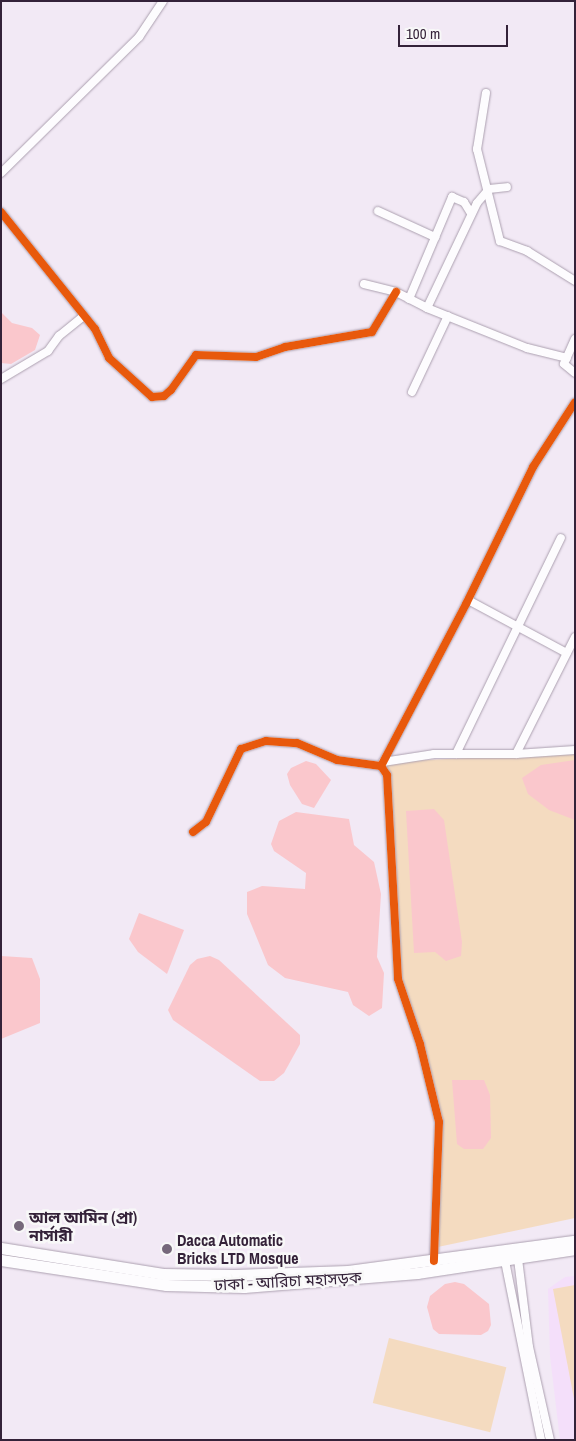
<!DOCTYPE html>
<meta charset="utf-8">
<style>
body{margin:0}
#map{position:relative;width:576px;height:1441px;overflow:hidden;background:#f2e9f5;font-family:"Archivo Narrow","Noto Sans Bengali",sans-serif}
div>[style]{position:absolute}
.built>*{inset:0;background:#f4dffa}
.green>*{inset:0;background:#f4dbc0;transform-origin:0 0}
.water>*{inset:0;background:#fac7cc}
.roads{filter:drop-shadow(0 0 1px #aca0b0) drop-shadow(0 0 1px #aca0b0)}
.minor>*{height:8px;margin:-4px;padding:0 4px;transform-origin:4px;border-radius:4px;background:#fdfcfe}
.highway>*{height:11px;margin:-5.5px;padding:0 5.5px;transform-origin:5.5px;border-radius:5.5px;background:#fdfcfe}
.cycleway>*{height:8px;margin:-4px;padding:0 4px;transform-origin:4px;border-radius:4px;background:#e8590c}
.dots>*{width:14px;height:14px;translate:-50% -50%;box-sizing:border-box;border:2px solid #f8f8f8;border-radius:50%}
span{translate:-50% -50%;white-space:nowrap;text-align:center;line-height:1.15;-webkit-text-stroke:5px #f8f8f8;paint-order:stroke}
.poi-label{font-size:16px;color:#342239;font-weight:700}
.left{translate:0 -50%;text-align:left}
.street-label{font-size:16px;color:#342239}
.frame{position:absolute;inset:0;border:2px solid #342239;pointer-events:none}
.scale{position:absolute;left:398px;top:25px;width:110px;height:22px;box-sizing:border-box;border:2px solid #342239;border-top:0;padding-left:6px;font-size:15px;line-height:18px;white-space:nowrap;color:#342239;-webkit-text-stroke:4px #f8f8f8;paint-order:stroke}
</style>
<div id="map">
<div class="built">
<i style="clip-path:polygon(575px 1276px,575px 1440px,560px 1440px,550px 1356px,548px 1289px,565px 1277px)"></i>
</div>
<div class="green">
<i style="clip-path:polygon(575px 753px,575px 1218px,433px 1248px,439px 1122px,395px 959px,383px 762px)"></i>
<i style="clip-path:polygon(575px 1285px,575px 1404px,553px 1289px)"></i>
<i style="left:389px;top:1338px;width:121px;height:67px;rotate:14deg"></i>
</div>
<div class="water">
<i style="clip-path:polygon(1px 312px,12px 323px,32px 328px,40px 335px,35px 350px,11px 364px,1px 363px)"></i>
<i style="clip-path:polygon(575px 760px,575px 820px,549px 810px,528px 794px,522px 778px,541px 765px)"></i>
<i style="clip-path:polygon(306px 761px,316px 764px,331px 780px,314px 808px,302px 804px,290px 785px,287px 774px,291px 768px)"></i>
<i style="clip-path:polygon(434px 809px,444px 820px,462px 942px,461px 956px,446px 961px,435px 952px,414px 953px,406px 811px)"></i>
<i style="clip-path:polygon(296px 812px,349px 819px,354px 845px,374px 862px,381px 894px,377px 957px,384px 973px,382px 1008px,369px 1016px,353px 1005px,348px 992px,285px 978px,268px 965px,247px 914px,247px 892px,262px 886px,305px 889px,306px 873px,274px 851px,271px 844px,279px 821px)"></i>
<i style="clip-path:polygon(139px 913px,184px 930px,167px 974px,138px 952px,129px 939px)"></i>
<i style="clip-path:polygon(1px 956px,32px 958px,40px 979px,40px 1023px,1px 1039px)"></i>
<i style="clip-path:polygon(210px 956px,219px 960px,300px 1035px,300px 1044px,284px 1073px,274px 1081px,260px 1081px,173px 1020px,168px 1010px,190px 965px,197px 959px)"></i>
<i style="clip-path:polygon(452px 1080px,484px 1080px,490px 1095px,491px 1138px,483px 1149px,464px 1149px,457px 1144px)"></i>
<i style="clip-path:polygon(455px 1282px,464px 1284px,489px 1304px,491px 1325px,488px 1331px,481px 1335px,439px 1334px,433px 1329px,427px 1307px,430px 1296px,445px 1284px)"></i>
</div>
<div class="roads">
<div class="minor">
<i style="left:486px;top:93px;width:57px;rotate:99.1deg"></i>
<i style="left:477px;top:149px;width:95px;rotate:76deg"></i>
<i style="left:500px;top:241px;width:29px;rotate:20deg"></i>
<i style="left:527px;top:251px;width:57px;rotate:32deg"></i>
<i style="left:1px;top:173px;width:194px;rotate:-44.6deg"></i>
<i style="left:139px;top:37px;width:43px;rotate:-56.3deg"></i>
<i style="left:378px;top:211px;width:63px;rotate:24.5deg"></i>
<i style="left:1px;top:212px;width:150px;rotate:51.2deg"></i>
<i style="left:95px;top:329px;width:32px;rotate:64deg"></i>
<i style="left:109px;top:358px;width:58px;rotate:42.2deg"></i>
<i style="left:152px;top:397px;width:12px;rotate:-5deg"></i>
<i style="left:164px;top:396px;width:9px;rotate:-41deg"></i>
<i style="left:171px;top:390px;width:43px;rotate:-54.5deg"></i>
<i style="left:196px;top:355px;width:60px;rotate:1.9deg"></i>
<i style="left:256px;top:357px;width:31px;rotate:-19deg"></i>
<i style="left:285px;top:347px;width:88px;rotate:-9.8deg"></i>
<i style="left:372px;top:332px;width:47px;rotate:-59deg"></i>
<i style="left:364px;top:284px;width:33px;rotate:14deg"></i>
<i style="left:396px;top:292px;width:35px;rotate:27deg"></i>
<i style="left:427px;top:308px;width:116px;rotate:-64.5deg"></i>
<i style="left:477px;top:203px;width:18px;rotate:-49deg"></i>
<i style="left:489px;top:189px;width:18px;rotate:-6deg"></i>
<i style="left:409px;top:299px;width:111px;rotate:-67.1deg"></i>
<i style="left:452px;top:197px;width:13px;rotate:23deg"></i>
<i style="left:464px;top:202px;width:13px;rotate:58deg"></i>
<i style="left:427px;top:308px;width:108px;rotate:21.8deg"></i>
<i style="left:527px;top:348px;width:41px;rotate:14deg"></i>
<i style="left:575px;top:339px;width:27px;rotate:114deg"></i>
<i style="left:564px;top:364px;width:14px;rotate:39deg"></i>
<i style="left:1px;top:379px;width:55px;rotate:-30.8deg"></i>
<i style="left:48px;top:351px;width:19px;rotate:-54deg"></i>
<i style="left:59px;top:336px;width:32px;rotate:-39deg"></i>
<i style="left:412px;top:392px;width:84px;rotate:-64.7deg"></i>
<i style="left:468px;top:600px;width:112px;rotate:28.2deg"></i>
<i style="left:456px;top:754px;width:240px;rotate:-64.1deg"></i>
<i style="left:516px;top:754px;width:59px;rotate:-3.9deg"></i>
<i style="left:383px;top:762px;width:52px;rotate:-8.9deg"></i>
<i style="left:434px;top:754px;width:82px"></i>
<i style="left:516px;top:754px;width:131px;rotate:-63.2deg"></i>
<i style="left:381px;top:766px;width:183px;rotate:-62.3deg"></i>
<i style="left:466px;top:604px;width:153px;rotate:-63.9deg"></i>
<i style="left:533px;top:467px;width:77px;rotate:-57.1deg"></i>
<i style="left:193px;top:832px;width:16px;rotate:-38deg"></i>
<i style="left:206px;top:822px;width:81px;rotate:-64.4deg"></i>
<i style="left:241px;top:749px;width:26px;rotate:-18deg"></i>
<i style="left:266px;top:741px;width:31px;rotate:4deg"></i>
<i style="left:297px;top:743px;width:43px;rotate:23deg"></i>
<i style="left:337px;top:760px;width:44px;rotate:7.8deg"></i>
<i style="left:381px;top:766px;width:11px;rotate:56deg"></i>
<i style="left:387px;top:775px;width:204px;rotate:86.9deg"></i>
<i style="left:398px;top:979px;width:69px;rotate:71.3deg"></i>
<i style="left:420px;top:1044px;width:80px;rotate:76.3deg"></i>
<i style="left:439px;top:1122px;width:139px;rotate:92.1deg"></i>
<i style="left:518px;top:1259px;width:89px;rotate:82.9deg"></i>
<i style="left:529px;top:1347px;width:95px;rotate:77.3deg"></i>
<i style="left:505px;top:1261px;width:183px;rotate:78.6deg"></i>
</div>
<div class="highway">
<i style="left:1px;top:1248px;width:164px;rotate:9.1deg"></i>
<i style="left:163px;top:1274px;width:71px;rotate:0.8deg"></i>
<i style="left:234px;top:1275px;width:114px;rotate:-2deg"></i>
<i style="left:348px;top:1271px;width:227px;rotate:-7.6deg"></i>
<i style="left:1px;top:1260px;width:167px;rotate:8.6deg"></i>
<i style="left:166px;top:1285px;width:78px;rotate:1.5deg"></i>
<i style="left:244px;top:1287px;width:174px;rotate:-4.6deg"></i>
<i style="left:417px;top:1273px;width:160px;rotate:-8.6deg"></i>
</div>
</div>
<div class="cycleway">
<i style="left:1px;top:212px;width:150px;rotate:51.2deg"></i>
<i style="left:95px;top:329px;width:32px;rotate:64deg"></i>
<i style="left:109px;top:358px;width:58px;rotate:42.2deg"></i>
<i style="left:152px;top:397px;width:12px;rotate:-5deg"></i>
<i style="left:164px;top:396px;width:9px;rotate:-41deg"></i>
<i style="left:171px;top:390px;width:43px;rotate:-54.5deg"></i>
<i style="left:196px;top:355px;width:60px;rotate:1.9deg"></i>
<i style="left:256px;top:357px;width:31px;rotate:-19deg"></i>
<i style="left:285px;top:347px;width:88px;rotate:-9.8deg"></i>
<i style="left:372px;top:332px;width:47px;rotate:-59deg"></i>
<i style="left:381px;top:766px;width:183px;rotate:-62.3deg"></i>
<i style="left:466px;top:604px;width:153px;rotate:-63.9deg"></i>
<i style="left:533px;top:467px;width:77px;rotate:-57.1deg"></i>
<i style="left:193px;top:832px;width:16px;rotate:-38deg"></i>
<i style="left:206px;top:822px;width:81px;rotate:-64.4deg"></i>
<i style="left:241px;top:749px;width:26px;rotate:-18deg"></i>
<i style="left:266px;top:741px;width:31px;rotate:4deg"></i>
<i style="left:297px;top:743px;width:43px;rotate:23deg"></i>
<i style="left:337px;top:760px;width:44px;rotate:7.8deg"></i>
<i style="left:381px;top:766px;width:11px;rotate:56deg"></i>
<i style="left:387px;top:775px;width:204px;rotate:86.9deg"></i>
<i style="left:398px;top:979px;width:69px;rotate:71.3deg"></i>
<i style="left:420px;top:1044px;width:80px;rotate:76.3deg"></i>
<i style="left:439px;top:1122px;width:139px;rotate:92.1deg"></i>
</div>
<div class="dots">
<i style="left:19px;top:1226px;background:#76687b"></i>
<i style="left:167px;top:1249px;background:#76687b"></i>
</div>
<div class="poi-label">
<span class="left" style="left:29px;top:1226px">আল আমিন (প্রা)<br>নার্সারী</span>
<span class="left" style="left:177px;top:1249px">Dacca Automatic<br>Bricks LTD Mosque</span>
</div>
<div class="street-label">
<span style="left:288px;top:1281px;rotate:-3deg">ঢাকা - আরিচা মহাসড়ক</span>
</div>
<div class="frame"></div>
<div class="scale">100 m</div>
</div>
